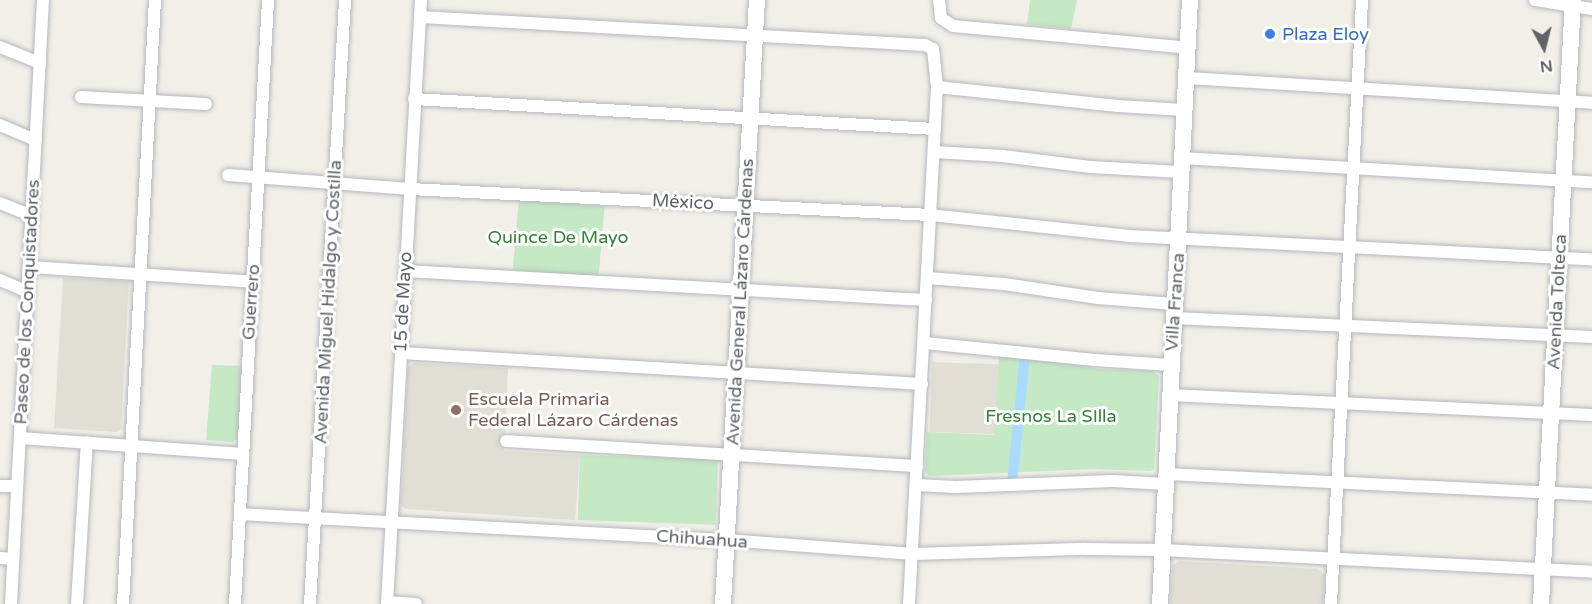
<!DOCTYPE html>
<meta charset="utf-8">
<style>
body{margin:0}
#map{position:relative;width:1592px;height:604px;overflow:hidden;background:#f1efe8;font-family:"Varela Round",sans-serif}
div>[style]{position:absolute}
.education>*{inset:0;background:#e1ded6;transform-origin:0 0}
.green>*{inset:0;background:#c5e8c5;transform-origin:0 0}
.canal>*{height:10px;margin:-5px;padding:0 5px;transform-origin:5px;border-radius:5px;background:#aadaff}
.roads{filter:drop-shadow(0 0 2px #b5b8bc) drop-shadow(0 0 2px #b5b8bc)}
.street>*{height:12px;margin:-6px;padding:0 6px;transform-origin:6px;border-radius:6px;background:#fff}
.secondary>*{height:16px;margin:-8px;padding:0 8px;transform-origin:8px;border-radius:8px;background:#fff}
.dots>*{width:16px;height:16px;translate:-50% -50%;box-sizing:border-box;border:3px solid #fff;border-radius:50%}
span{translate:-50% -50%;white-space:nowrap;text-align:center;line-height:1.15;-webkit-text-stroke:6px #fff;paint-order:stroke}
.shop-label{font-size:18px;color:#366cbe}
.left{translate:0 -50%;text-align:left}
.street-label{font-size:18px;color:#5f6368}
.park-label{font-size:18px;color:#348238}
.education-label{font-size:18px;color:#785e54}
.north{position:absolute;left:1514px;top:18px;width:60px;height:60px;-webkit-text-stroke:4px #fff;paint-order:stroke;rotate:173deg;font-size:16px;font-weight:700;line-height:24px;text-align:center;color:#5f6368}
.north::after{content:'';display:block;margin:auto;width:21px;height:27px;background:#5f6368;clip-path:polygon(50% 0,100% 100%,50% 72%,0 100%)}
</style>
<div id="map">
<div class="education">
<i style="clip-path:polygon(63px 278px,129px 281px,121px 429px,117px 432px,54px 428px)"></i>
<i style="left:932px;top:362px;width:66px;height:70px;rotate:2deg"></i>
<i style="clip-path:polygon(414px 363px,508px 368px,504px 451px,580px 455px,575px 520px,406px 509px,401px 505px,408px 367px)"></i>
<i style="clip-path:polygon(1179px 561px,1317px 569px,1325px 575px,1323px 604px,1170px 604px,1173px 565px)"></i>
</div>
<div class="green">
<i style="clip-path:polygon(1030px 0,1077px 0,1071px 29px,1027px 24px)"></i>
<i style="left:519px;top:199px;width:86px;height:72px;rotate:5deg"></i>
<i style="clip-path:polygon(999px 352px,1100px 369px,1153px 371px,1159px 376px,1154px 469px,1150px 471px,1093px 469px,929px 476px,925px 472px,927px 432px,994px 435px)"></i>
<i style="clip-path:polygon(212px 365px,244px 366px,239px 438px,233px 442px,206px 440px)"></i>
<i style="left:580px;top:455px;width:138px;height:65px;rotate:2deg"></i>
</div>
<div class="canal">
<i style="left:1012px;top:483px;width:128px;rotate:-84.2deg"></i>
</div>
<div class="roads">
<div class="street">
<i style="left:939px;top:0;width:18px;rotate:84deg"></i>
<i style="left:941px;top:18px;width:14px;rotate:34deg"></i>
<i style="left:953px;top:26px;width:236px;rotate:5.3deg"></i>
<i style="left:1535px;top:0;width:58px;rotate:9deg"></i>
<i style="left:420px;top:17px;width:506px;rotate:3.17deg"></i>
<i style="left:925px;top:45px;width:9px;rotate:27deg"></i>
<i style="left:933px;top:49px;width:38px;rotate:84deg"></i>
<i style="left:937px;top:87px;width:518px;rotate:93.1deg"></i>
<i style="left:0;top:47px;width:43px;rotate:21.8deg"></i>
<i style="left:1187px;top:78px;width:406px;rotate:3.5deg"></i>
<i style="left:937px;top:87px;width:182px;rotate:6deg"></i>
<i style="left:1118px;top:106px;width:66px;rotate:3.5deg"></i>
<i style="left:81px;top:97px;width:125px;rotate:3.2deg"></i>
<i style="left:414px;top:99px;width:522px;rotate:3.3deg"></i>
<i style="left:0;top:125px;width:39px;rotate:23deg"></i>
<i style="left:935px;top:152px;width:68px;rotate:3.4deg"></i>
<i style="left:1003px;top:156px;width:88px;rotate:7.2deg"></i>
<i style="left:1090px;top:167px;width:91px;rotate:3.1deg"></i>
<i style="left:1182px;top:158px;width:411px;rotate:3.4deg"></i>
<i style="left:228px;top:175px;width:183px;rotate:4.4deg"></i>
<i style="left:410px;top:189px;width:521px;rotate:2.86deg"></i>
<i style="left:930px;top:215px;width:202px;rotate:6deg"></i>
<i style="left:1131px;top:236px;width:462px;rotate:2.9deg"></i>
<i style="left:0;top:203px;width:35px;rotate:22deg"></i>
<i style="left:30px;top:267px;width:224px;rotate:3.8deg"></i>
<i style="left:405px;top:271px;width:522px;rotate:3.19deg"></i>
<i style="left:928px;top:278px;width:76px;rotate:4.5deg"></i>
<i style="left:1004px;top:284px;width:95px;rotate:8.5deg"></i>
<i style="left:1098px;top:298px;width:76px;rotate:4.5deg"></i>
<i style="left:0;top:280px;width:30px;rotate:23deg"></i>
<i style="left:1174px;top:318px;width:418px;rotate:2.6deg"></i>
<i style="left:925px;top:343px;width:171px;rotate:5.7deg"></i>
<i style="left:1095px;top:360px;width:76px;rotate:3.8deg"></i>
<i style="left:401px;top:353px;width:522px;rotate:3.41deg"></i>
<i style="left:1170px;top:395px;width:422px;rotate:2.7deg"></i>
<i style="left:20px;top:438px;width:224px;rotate:4.1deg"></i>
<i style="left:506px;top:441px;width:412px;rotate:3.5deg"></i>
<i style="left:1167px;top:474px;width:426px;rotate:2.8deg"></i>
<i style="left:916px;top:485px;width:39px;rotate:3deg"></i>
<i style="left:955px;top:487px;width:158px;rotate:-2.2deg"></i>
<i style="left:1113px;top:481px;width:53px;rotate:3.2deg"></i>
<i style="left:0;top:486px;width:17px"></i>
<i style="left:240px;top:514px;width:487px;rotate:3.1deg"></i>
<i style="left:726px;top:540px;width:188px;rotate:4.3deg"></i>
<i style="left:913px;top:554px;width:173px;rotate:-1.7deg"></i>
<i style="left:1086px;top:549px;width:77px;rotate:0.7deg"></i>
<i style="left:1163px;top:550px;width:430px;rotate:2.9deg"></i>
<i style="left:0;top:558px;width:13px;rotate:4deg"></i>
<i style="left:387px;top:602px;width:29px;rotate:4deg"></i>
<i style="left:11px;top:604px;width:605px;rotate:-86.97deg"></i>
<i style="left:77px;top:604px;width:162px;rotate:-86.5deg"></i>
<i style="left:123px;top:604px;width:605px;rotate:-86.97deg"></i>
<i style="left:235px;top:604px;width:605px;rotate:-86.87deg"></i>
<i style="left:310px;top:604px;width:605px;rotate:-86.68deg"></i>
<i style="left:387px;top:604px;width:605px;rotate:-86.78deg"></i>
<i style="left:1331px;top:604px;width:605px;rotate:-87.06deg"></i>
</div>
<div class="secondary">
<i style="left:723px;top:604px;width:605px;rotate:-86.78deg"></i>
<i style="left:1160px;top:604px;width:605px;rotate:-87.16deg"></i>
<i style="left:1541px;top:604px;width:605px;rotate:-86.97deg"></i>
</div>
</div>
<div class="dots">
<i style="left:1270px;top:34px;background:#3f7fe0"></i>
<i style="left:456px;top:410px;background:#8d6e63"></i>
</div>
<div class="shop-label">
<span class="left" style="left:1282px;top:34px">Plaza Eloy</span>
</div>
<div class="street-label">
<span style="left:683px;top:202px;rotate:3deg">México</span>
<span style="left:27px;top:302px;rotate:-87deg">Paseo de los Conquistadores</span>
<span style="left:251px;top:302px;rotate:-86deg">Guerrero</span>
<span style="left:328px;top:302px;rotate:-87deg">Avenida Miguel Hidalgo y Costilla</span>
<span style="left:403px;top:302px;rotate:-87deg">15 de Mayo</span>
<span style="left:740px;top:302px;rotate:-87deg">Avenida General Lázaro Cárdenas</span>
<span style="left:1175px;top:302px;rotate:-86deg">Villa Franca</span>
<span style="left:1557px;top:302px;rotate:-87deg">Avenida Tolteca</span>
<span style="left:702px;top:539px;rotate:4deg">Chihuahua</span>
</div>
<div class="park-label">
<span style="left:558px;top:237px">Quince De Mayo</span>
<span style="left:1051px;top:416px">Fresnos La SIlla</span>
</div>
<div class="education-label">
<span class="left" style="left:468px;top:410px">Escuela Primaria<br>Federal Lázaro Cárdenas</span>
</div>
<div class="north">N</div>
</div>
